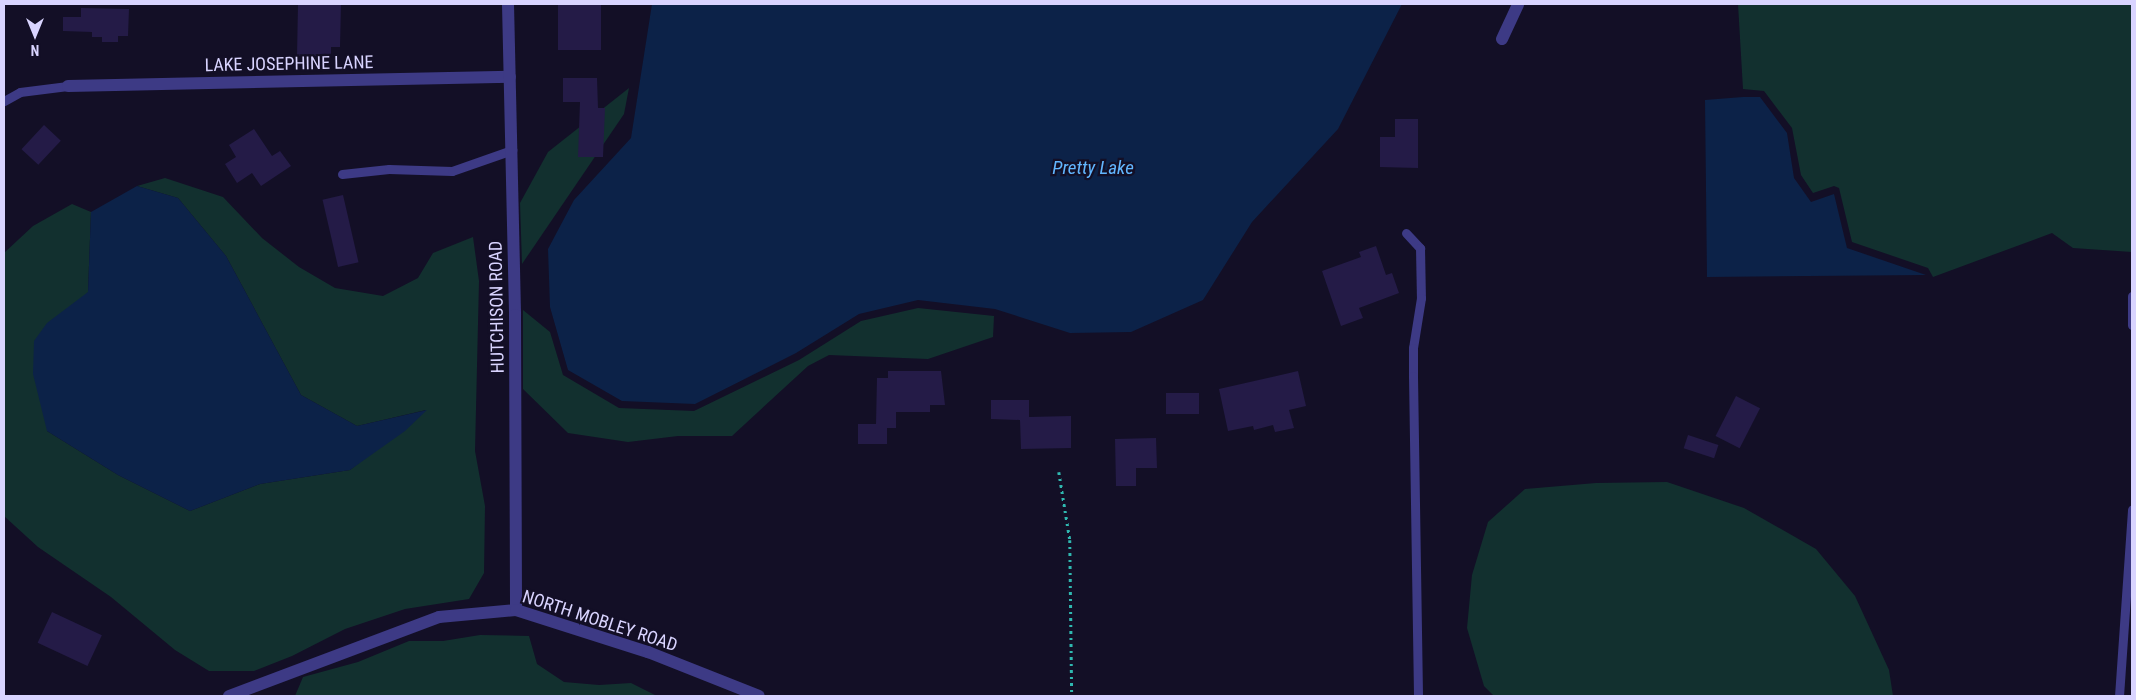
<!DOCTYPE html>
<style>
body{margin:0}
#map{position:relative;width:2136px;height:700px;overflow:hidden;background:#130f26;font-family:"Roboto Condensed",sans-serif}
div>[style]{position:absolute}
.green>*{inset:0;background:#12302f}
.water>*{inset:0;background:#0c2248}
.building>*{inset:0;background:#241b47;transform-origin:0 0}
.path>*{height:2.5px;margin-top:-1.25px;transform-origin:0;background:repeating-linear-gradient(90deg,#2fb8b0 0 2.5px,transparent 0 6.5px)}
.service>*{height:9px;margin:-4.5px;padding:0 4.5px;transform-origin:4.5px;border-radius:4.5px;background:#3d3a85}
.minor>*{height:12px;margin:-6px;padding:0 6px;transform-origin:6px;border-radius:6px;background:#3d3a85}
.tertiary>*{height:12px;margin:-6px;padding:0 6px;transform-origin:6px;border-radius:6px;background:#3d3a85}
span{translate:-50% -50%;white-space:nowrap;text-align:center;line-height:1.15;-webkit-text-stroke:4.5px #130f26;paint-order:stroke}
.street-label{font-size:18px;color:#d9d4ff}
.water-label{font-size:19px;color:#62b6ff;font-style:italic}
.frame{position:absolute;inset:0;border:5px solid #d9d4ff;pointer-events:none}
.north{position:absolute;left:10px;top:10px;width:50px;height:50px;-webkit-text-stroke:4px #130f26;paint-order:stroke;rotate:180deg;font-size:14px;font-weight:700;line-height:20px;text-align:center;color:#d9d4ff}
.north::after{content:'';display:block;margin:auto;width:18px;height:22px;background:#d9d4ff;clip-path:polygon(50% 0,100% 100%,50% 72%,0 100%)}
</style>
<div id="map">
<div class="green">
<i style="clip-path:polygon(1738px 4px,2132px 4px,2132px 252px,2073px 248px,2052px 233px,1933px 277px,1928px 268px,1852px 242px,1839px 188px,1834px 186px,1813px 193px,1801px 175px,1792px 128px,1764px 91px,1743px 89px)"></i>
<i style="clip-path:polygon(629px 88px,624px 114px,522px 264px,520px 203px,548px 152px)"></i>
<i style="clip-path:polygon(165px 178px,223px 197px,262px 238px,299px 267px,335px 288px,383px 296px,418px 278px,433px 253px,473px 237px,479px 281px,475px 451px,485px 506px,484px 573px,469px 599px,405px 609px,345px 629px,292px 656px,254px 671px,209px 671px,175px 650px,111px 597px,38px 547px,4px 516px,4px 253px,33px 226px,72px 204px,91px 212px,88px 292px,47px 431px,118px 475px,190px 511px,260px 484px,350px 470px,426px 410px,357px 426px,301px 395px,226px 256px,178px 198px,137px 186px)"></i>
<i style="clip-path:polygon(918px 308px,994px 316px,993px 337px,928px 359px,829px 355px,808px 366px,732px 436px,678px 436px,628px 442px,568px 433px,523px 389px,523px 310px,550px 332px,563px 375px,619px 408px,694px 411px,799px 360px,861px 321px)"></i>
<i style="clip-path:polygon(1667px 482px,1744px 508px,1816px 549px,1855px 596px,1889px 670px,1893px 696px,1494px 696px,1484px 686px,1467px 628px,1472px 575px,1488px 522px,1525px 489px,1596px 483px)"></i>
<i style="clip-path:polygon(480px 635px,529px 636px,537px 664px,564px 682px,599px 685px,631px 683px,657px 696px,295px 696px,303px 677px,358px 662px,409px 641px,443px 641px)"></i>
</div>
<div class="water">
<i style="clip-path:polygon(652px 4px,1402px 4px,1338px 129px,1252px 222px,1203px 300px,1131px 332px,1070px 333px,995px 309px,918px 300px,859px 314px,796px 353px,695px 404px,622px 401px,568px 370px,550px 307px,548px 249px,574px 200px,631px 138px)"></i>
<i style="clip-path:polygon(1743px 97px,1760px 97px,1787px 133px,1794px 178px,1811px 202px,1834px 194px,1847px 248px,1926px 275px,1707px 277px,1705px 100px)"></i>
<i style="clip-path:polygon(137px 186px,178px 198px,226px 256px,301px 395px,357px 426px,427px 410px,405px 431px,350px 470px,260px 484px,190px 511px,118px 475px,47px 431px,33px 374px,34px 341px,47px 323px,88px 292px,91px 212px)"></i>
</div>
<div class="building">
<i style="clip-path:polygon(298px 4px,341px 4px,340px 47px,331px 47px,331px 56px,297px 56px)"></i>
<i style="left:558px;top:4px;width:43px;height:46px"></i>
<i style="clip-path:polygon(81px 8px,129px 9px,128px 36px,118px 36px,118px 42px,102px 42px,102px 37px,92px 37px,92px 32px,63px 31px,63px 17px,81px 17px)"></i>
<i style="clip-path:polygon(563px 78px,597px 78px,598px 108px,605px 108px,603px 157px,578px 157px,580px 102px,563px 102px)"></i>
<i style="clip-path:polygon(1395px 119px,1418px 119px,1418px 168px,1380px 167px,1380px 137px,1395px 137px)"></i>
<i style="left:44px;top:125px;width:23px;height:33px;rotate:43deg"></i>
<i style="clip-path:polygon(254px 129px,272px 156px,280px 151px,291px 166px,261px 186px,252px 173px,237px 183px,225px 164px,236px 157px,229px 145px)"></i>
<i style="left:343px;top:195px;width:69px;height:21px;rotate:77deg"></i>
<i style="clip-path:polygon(1376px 246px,1386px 275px,1392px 273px,1399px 293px,1359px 308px,1363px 318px,1341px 326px,1322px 271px,1361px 257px,1359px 252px)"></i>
<i style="clip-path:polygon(888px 371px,941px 371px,945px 405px,930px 405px,930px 412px,896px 412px,896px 428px,887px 428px,887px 444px,858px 444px,858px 424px,876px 424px,877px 378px,888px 378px)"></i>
<i style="clip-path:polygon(1298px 371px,1306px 406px,1289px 410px,1294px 428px,1275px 432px,1273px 425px,1254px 430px,1253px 426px,1228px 431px,1219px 389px)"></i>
<i style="left:1199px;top:393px;width:21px;height:33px;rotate:90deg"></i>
<i style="left:1736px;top:396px;width:27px;height:45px;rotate:27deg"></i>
<i style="clip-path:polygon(991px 400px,1029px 400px,1029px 417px,1071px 416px,1071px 448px,1021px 449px,1020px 420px,991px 419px)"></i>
<i style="left:1688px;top:435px;width:32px;height:14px;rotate:18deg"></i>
<i style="clip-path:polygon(1156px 438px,1157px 468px,1136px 468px,1136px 486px,1116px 486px,1115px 439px)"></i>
<i style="left:52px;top:612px;width:55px;height:34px;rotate:25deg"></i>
</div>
<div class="path">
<i style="left:1059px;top:472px;width:69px;rotate:80.8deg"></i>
<i style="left:1070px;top:540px;width:156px;rotate:89.3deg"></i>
</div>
<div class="service">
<i style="left:4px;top:101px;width:18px;rotate:-29deg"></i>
<i style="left:20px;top:92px;width:48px;rotate:-7.1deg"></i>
<i style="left:342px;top:174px;width:47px;rotate:-6.1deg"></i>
<i style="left:389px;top:169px;width:63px;rotate:1.8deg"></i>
<i style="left:452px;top:171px;width:64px;rotate:-19.3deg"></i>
<i style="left:1406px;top:233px;width:21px;rotate:47deg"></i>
<i style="left:1420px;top:248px;width:50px;rotate:88.9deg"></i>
<i style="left:1421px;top:298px;width:51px;rotate:99.1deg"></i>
<i style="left:1413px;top:348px;width:28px;rotate:90deg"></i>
<i style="left:1413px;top:376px;width:320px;rotate:89.1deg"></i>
<i style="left:2132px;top:296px;width:29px;rotate:90deg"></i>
<i style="left:2119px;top:696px;width:187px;rotate:-86deg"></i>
</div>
<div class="minor">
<i style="left:1502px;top:39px;width:38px;rotate:-65deg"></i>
<i style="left:68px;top:86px;width:442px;rotate:-1.2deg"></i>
<i style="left:229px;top:696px;width:224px;rotate:-20.6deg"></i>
<i style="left:439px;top:617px;width:77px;rotate:-5.2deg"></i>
</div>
<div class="tertiary">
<i style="left:508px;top:4px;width:311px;rotate:88.7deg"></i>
<i style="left:515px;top:315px;width:295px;rotate:89.8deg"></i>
<i style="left:516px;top:610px;width:139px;rotate:17.7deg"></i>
<i style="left:648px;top:652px;width:119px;rotate:21.6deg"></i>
</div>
<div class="street-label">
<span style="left:289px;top:64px;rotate:-1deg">LAKE JOSEPHINE LANE</span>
<span style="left:497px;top:307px;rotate:-91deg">HUTCHISON ROAD</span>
<span style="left:600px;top:621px;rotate:18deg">NORTH MOBLEY ROAD</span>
</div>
<div class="water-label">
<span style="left:1093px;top:168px">Pretty Lake</span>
</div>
<div class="frame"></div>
<div class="north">N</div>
</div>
